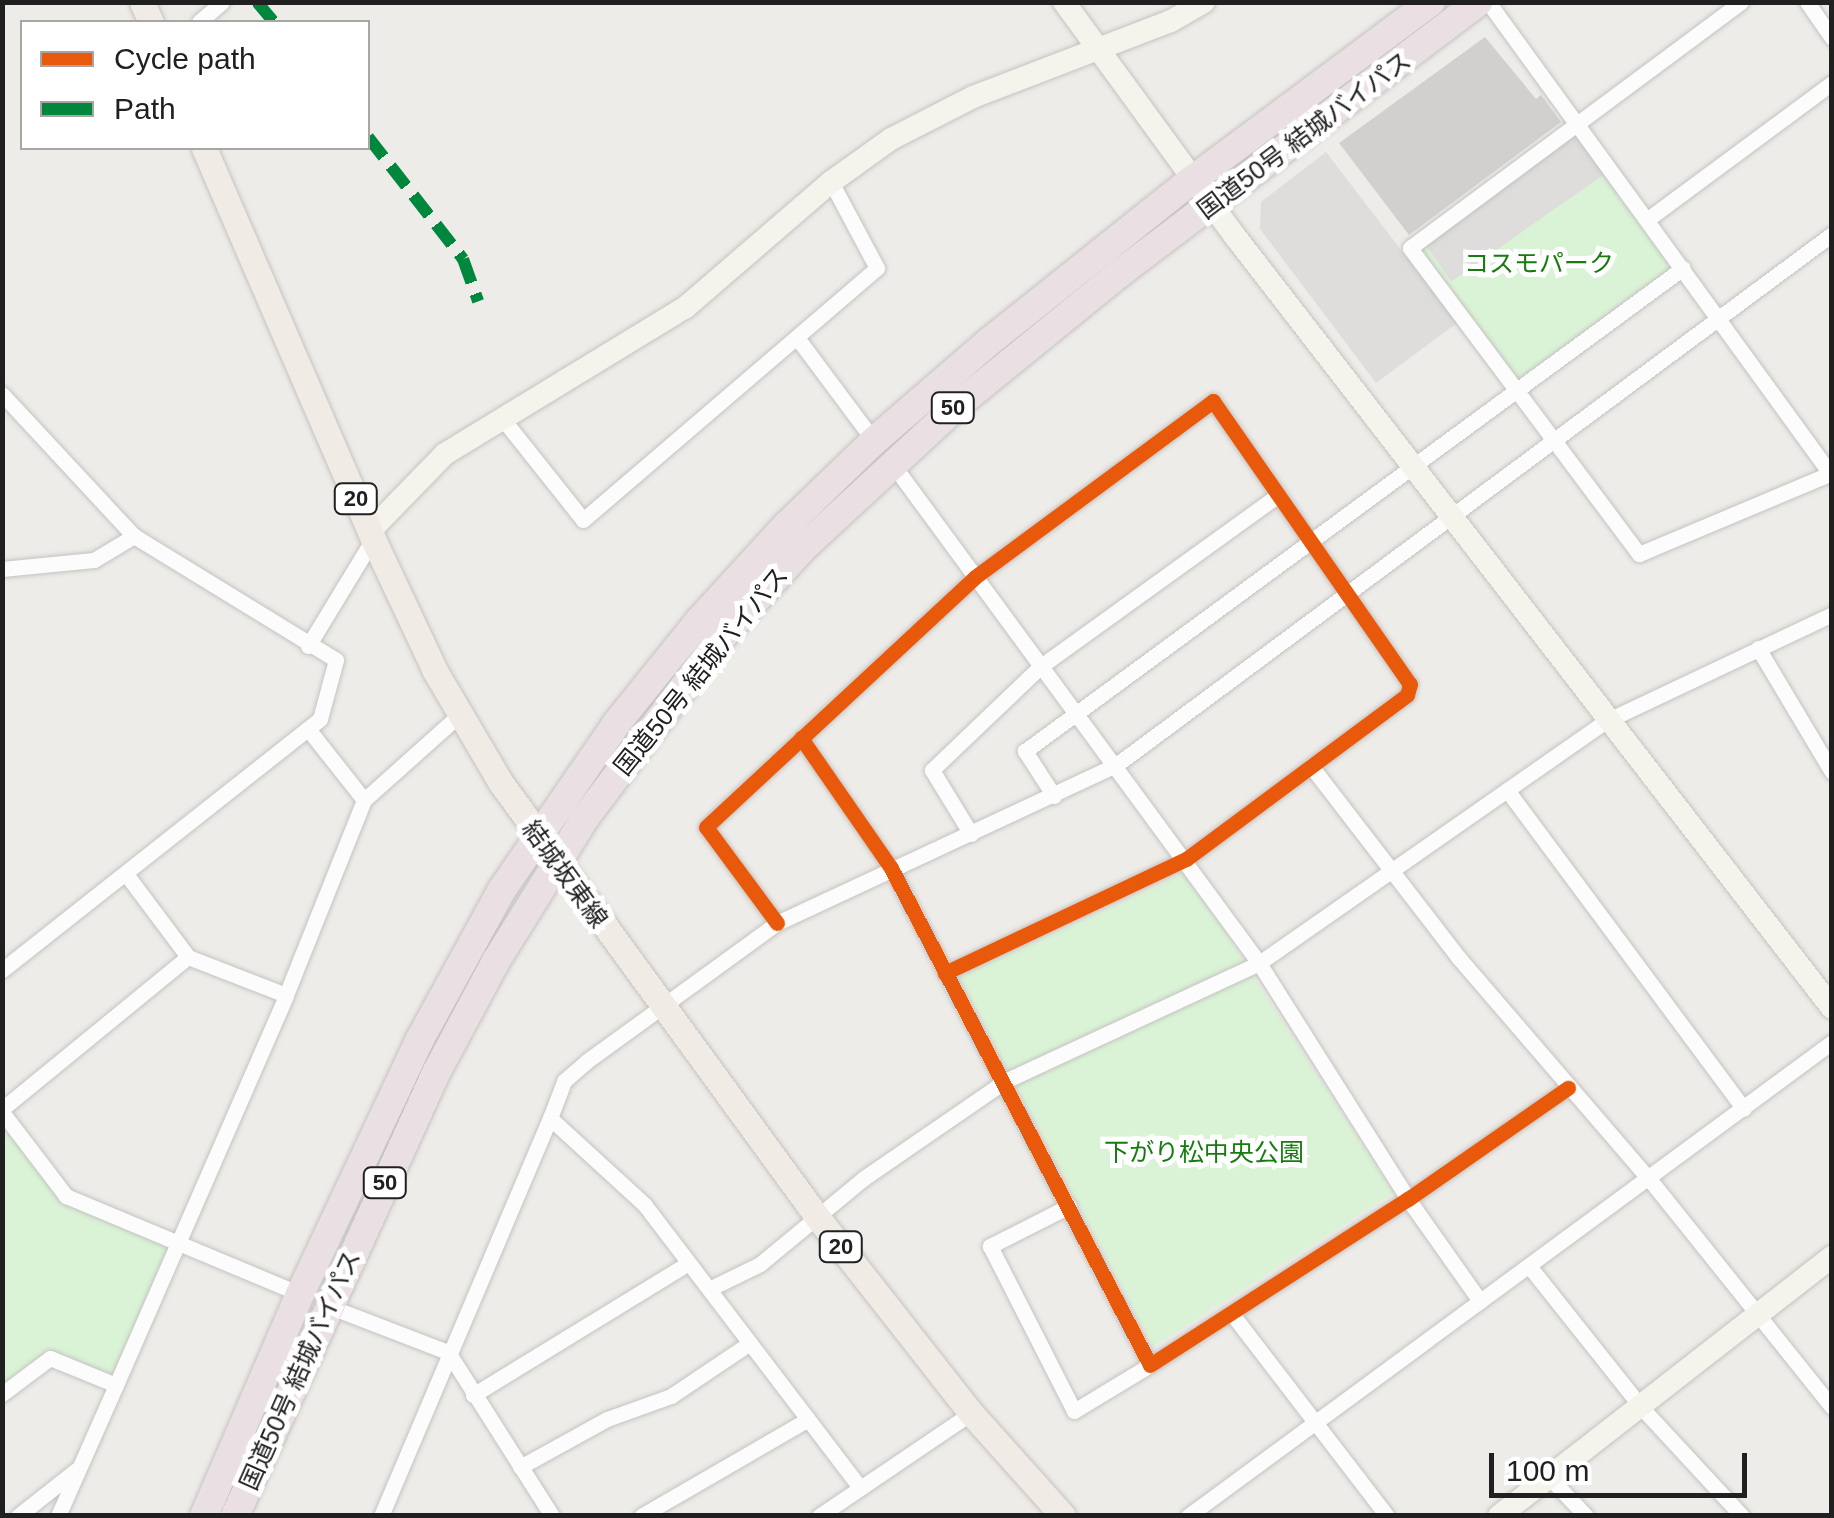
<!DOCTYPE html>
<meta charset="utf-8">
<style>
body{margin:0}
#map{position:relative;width:1834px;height:1518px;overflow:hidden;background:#eeece9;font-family:Helvetica,"Noto Sans JP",sans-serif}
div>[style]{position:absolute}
.park>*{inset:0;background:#daf3d6;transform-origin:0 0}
.parking>*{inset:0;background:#dedddc;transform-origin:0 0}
.building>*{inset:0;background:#d2d0ce}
.roads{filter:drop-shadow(0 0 2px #c4c3c1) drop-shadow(0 0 2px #c4c3c1)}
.street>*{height:15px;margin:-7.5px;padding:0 7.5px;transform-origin:7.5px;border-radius:7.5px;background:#fcfcfc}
.secondary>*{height:22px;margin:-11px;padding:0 11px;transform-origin:11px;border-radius:11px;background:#f4f3ec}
.primary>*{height:25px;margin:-12.5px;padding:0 12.5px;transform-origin:12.5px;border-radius:12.5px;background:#f1ebe6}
.highway>*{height:28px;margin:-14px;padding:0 14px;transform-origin:14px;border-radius:14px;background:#eae0e3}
.quiet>*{height:12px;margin-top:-6px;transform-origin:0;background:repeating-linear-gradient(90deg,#00873e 0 25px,transparent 0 37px)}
.cycleway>*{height:15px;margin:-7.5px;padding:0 7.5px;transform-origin:7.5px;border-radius:7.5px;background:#e8590c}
span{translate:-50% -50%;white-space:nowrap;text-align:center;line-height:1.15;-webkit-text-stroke:10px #fff;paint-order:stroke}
.shield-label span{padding:2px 8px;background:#fff;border:2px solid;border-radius:8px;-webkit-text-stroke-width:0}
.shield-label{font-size:22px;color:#202020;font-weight:700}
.street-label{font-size:25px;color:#202020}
.park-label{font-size:25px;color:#167c10}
.frame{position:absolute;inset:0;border:5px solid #202020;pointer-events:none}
.legend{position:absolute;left:20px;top:20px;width:350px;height:130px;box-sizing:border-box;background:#fff;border:2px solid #a6a6a6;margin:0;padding:12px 18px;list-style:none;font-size:30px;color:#202020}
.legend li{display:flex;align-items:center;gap:20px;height:50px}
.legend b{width:50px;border:2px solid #a6a6a6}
.scale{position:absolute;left:1489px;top:1453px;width:258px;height:45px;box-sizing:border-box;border:5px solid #202020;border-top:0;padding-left:12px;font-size:30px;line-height:35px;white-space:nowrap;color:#202020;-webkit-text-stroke:8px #fff;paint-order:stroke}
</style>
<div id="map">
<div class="park">
<i style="left:1577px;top:130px;width:168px;height:201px;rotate:54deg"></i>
<i style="clip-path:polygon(1186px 872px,1393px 1193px,1153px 1347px,959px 977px)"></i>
<i style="clip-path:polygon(2px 1126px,64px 1201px,172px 1245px,113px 1377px,48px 1350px,3px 1384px)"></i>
</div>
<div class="parking">
<i style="left:1577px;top:130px;width:52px;height:190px;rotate:55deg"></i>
<i style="clip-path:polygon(1326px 152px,1457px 323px,1376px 383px,1260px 229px,1261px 202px)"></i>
</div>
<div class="building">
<i style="clip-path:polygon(1485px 37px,1536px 99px,1541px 95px,1561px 122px,1409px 235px,1339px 143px)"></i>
</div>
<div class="roads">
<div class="street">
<i style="left:1488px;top:2px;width:586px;rotate:54.03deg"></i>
<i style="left:1741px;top:2px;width:412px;rotate:143.4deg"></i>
<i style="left:1410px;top:248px;width:382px;rotate:53.2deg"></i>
<i style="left:1639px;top:554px;width:209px;rotate:-22.8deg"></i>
<i style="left:1807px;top:2px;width:44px;rotate:55.2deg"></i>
<i style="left:199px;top:22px;width:30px;rotate:-41deg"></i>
<i style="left:1648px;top:219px;width:229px;rotate:-36.5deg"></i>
<i style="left:798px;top:339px;width:127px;rotate:53.3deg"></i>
<i style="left:2px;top:394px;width:194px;rotate:47.1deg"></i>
<i style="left:134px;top:536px;width:237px;rotate:31.5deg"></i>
<i style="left:336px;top:660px;width:61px;rotate:105.2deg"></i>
<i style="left:320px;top:719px;width:405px;rotate:141.7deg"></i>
<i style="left:502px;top:418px;width:130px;rotate:51.5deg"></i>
<i style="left:583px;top:520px;width:387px;rotate:-40.6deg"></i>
<i style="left:877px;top:268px;width:98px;rotate:-118.1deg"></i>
<i style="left:891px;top:462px;width:622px;rotate:53.7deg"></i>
<i style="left:1259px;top:963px;width:279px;rotate:57.7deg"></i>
<i style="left:1408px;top:1199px;width:125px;rotate:54.8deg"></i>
<i style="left:2px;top:569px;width:92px;rotate:-5.6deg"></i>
<i style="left:94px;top:560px;width:47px;rotate:-31deg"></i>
<i style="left:308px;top:646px;width:125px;rotate:-58.7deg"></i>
<i style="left:1758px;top:648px;width:144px;rotate:59.2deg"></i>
<i style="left:308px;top:729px;width:90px;rotate:51.7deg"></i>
<i style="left:801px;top:738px;width:158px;rotate:55.3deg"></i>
<i style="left:891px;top:868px;width:560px;rotate:62.47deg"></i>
<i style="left:1150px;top:1365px;width:307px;rotate:-32.8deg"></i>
<i style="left:1408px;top:1199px;width:195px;rotate:-34.8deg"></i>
<i style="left:1311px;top:766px;width:241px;rotate:52.4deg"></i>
<i style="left:1458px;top:957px;width:294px;rotate:49.3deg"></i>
<i style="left:1650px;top:1180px;width:291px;rotate:51.3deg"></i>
<i style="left:1507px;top:790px;width:397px;rotate:53.4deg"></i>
<i style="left:1054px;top:796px;width:54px;rotate:-122.8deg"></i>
<i style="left:1025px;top:751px;width:816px;rotate:-36.28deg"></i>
<i style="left:971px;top:834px;width:75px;rotate:-121.4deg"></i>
<i style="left:932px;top:770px;width:151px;rotate:-43.7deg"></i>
<i style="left:1041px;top:666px;width:292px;rotate:-35.8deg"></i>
<i style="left:126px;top:874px;width:104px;rotate:53.2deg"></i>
<i style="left:188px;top:957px;width:105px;rotate:21.2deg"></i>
<i style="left:777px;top:923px;width:119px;rotate:-126.5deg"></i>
<i style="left:706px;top:827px;width:367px;rotate:-42.9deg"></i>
<i style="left:975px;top:577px;width:296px;rotate:-36.5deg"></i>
<i style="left:1213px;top:401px;width:345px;rotate:55.2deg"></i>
<i style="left:1410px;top:684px;width:11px;rotate:105deg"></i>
<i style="left:1407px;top:695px;width:275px;rotate:143.4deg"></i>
<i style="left:1186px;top:859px;width:267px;rotate:154.7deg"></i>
<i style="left:2px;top:1109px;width:240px;rotate:-39.3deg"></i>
<i style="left:2px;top:1112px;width:106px;rotate:52.7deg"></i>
<i style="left:66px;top:1196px;width:254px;rotate:22.7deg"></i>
<i style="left:550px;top:1118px;width:40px;rotate:-69deg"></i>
<i style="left:564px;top:1081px;width:30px;rotate:-41deg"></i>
<i style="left:587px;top:1061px;width:235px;rotate:-36deg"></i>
<i style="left:777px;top:923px;width:374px;rotate:-25deg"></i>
<i style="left:1116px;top:765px;width:891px;rotate:-36.56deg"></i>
<i style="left:1069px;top:1206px;width:89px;rotate:153.1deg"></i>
<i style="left:990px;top:1246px;width:185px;rotate:63deg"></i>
<i style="left:1074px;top:1411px;width:89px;rotate:-31.2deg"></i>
<i style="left:1529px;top:1266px;width:180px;rotate:51.5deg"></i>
<i style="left:1641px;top:1407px;width:149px;rotate:47.2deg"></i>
<i style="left:709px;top:1289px;width:57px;rotate:-26.1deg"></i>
<i style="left:760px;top:1264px;width:135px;rotate:-39.6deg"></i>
<i style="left:864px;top:1178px;width:171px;rotate:-34.5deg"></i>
<i style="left:1005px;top:1081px;width:280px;rotate:-24.9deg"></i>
<i style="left:1259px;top:963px;width:423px;rotate:-34.9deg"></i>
<i style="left:1606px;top:721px;width:250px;rotate:-25.3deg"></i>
<i style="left:328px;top:1306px;width:129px;rotate:21deg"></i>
<i style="left:448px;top:1352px;width:194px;rotate:57.6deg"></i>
<i style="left:1232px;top:1314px;width:255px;rotate:52.5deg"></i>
<i style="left:2px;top:1394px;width:60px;rotate:-36.9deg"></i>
<i style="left:50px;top:1358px;width:71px;rotate:22.2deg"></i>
<i style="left:116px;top:1385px;width:425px;rotate:-66.4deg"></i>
<i style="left:286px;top:995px;width:210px;rotate:-68.2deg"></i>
<i style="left:364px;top:800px;width:127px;rotate:-41.8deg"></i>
<i style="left:473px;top:1395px;width:252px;rotate:-31.5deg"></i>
<i style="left:520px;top:1467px;width:99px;rotate:-28.9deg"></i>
<i style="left:607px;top:1419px;width:68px;rotate:-19.8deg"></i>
<i style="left:671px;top:1396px;width:95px;rotate:-33.9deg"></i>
<i style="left:1549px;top:1477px;width:54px;rotate:46.5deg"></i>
<i style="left:18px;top:1516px;width:74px;rotate:-38.4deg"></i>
<i style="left:58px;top:1516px;width:143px;rotate:-66.1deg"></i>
<i style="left:381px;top:1516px;width:432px;rotate:-67deg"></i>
<i style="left:550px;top:1118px;width:127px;rotate:42.5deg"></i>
<i style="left:644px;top:1204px;width:353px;rotate:52.7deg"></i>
<i style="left:641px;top:1516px;width:193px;rotate:-30.1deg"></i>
<i style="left:819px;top:1516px;width:184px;rotate:-34.1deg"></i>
<i style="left:1188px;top:1516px;width:800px;rotate:-36.35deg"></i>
</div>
<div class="secondary">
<i style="left:1064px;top:2px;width:288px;rotate:53.9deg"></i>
<i style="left:1234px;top:235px;width:977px;rotate:52.27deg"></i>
<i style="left:370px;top:531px;width:107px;rotate:-45.8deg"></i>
<i style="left:445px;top:454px;width:282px;rotate:-31.4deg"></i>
<i style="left:686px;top:307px;width:191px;rotate:-40.8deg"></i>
<i style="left:831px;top:182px;width:74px;rotate:-35.6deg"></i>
<i style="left:891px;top:139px;width:92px;rotate:-27.1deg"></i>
<i style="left:973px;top:97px;width:212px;rotate:-21deg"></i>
<i style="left:1171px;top:21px;width:38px;rotate:-30deg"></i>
<i style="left:1499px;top:1516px;width:422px;rotate:-37.9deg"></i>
</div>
<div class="primary">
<i style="left:142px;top:2px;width:22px;rotate:66deg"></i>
<i style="left:204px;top:148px;width:426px;rotate:66.6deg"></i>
<i style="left:373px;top:539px;width:146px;rotate:64.8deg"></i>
<i style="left:435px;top:671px;width:130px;rotate:59.5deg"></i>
<i style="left:501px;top:783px;width:538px;rotate:53.92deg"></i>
<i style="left:818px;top:1218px;width:248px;rotate:51.9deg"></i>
<i style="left:971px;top:1413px;width:138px;rotate:48.2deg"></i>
</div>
<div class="highway">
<i style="left:204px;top:1516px;width:242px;rotate:-66.6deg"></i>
<i style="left:300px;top:1294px;width:280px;rotate:-64.8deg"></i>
<i style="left:419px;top:1041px;width:171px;rotate:-61.3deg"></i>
<i style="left:501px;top:891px;width:203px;rotate:-55.4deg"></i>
<i style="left:616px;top:724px;width:132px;rotate:-51.1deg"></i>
<i style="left:699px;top:621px;width:130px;rotate:-47.5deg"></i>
<i style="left:787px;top:525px;width:121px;rotate:-44deg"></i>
<i style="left:874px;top:441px;width:153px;rotate:-40.8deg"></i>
<i style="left:990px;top:341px;width:258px;rotate:-38.6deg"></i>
<i style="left:1192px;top:180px;width:298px;rotate:-36.7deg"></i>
<i style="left:235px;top:1516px;width:486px;rotate:-65.6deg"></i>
<i style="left:436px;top:1073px;width:127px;rotate:-61.8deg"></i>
<i style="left:496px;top:961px;width:168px;rotate:-58.1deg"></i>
<i style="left:585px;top:818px;width:224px;rotate:-53deg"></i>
<i style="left:720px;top:639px;width:126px;rotate:-47.6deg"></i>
<i style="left:805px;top:546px;width:211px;rotate:-42.7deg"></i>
<i style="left:960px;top:403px;width:206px;rotate:-39.1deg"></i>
<i style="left:1120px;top:273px;width:449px;rotate:-37.1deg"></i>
</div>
</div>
<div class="quiet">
<i style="left:257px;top:2px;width:26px;rotate:50deg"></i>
<i style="left:368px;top:137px;width:155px;rotate:52.1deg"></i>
<i style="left:463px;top:259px;width:45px;rotate:70.3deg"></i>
</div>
<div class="cycleway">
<i style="left:801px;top:738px;width:158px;rotate:55.3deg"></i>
<i style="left:891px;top:868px;width:560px;rotate:62.47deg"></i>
<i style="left:1150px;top:1365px;width:307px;rotate:-32.8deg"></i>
<i style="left:1408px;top:1199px;width:195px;rotate:-34.8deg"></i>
<i style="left:777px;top:923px;width:119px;rotate:-126.5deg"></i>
<i style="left:706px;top:827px;width:367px;rotate:-42.9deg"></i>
<i style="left:975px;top:577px;width:296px;rotate:-36.5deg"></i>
<i style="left:1213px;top:401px;width:345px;rotate:55.2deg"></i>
<i style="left:1410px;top:684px;width:11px;rotate:105deg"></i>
<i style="left:1407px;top:695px;width:275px;rotate:143.4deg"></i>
<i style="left:1186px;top:859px;width:267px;rotate:154.7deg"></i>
</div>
<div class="shield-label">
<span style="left:953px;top:408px">50</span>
<span style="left:356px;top:499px">20</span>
<span style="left:385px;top:1183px">50</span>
<span style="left:841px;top:1247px">20</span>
</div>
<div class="street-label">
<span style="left:1304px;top:135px;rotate:-37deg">国道50号 結城バイパス</span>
<span style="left:701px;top:671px;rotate:-51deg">国道50号 結城バイパス</span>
<span style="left:565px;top:874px;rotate:54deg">結城坂東線</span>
<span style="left:300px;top:1370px;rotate:-66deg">国道50号 結城バイパス</span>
</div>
<div class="park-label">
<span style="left:1539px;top:263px">コスモパーク</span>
<span style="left:1204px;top:1152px">下がり松中央公園</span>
</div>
<div class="frame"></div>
<ul class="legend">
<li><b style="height:12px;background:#e8590c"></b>Cycle path</li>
<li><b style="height:12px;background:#00873e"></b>Path</li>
</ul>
<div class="scale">100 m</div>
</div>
